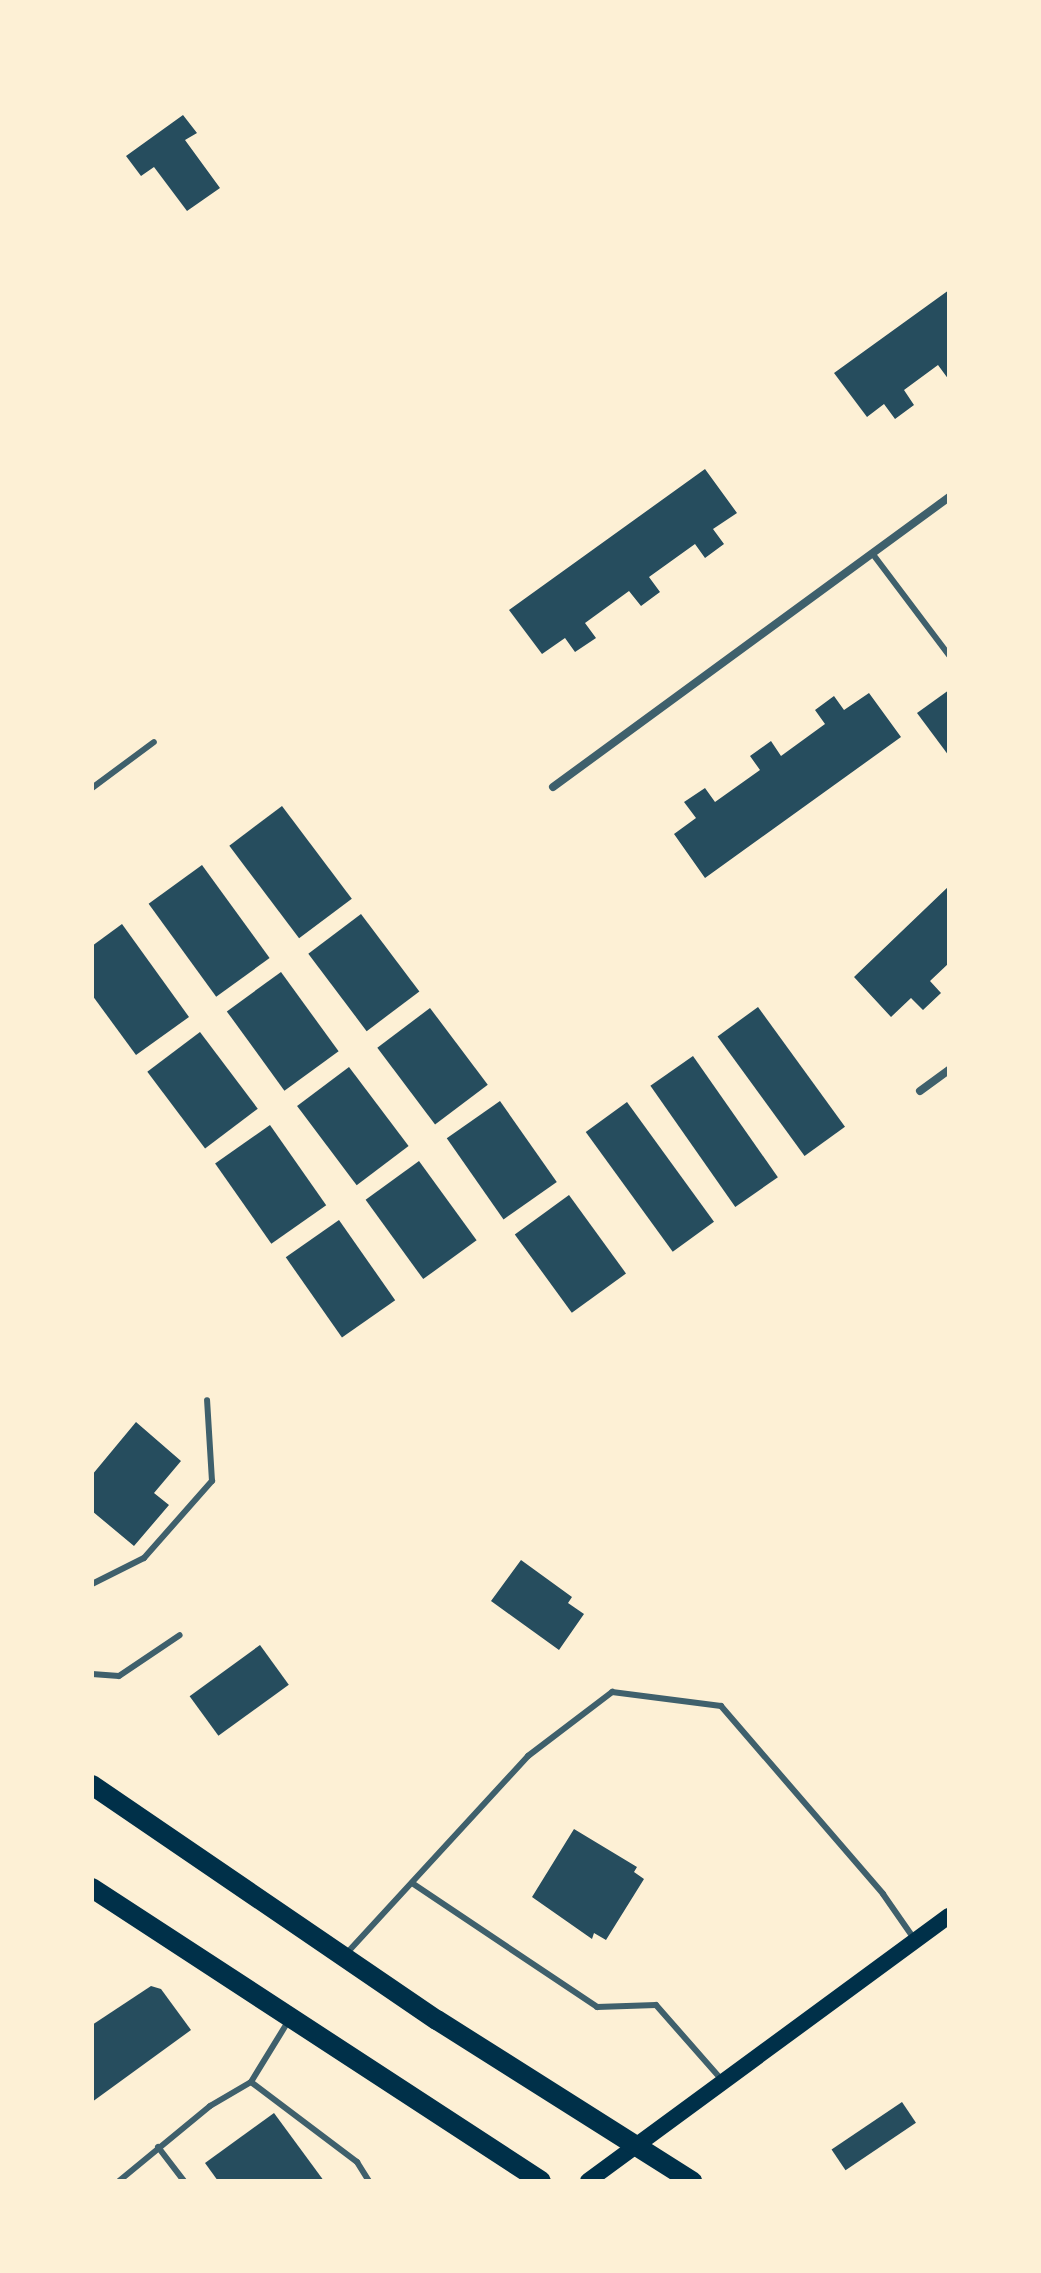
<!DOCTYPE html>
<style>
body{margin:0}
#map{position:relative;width:1041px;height:2273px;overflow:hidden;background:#fdf0d5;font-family:"Fira Sans Condensed",sans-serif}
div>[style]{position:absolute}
.building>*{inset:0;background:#264d5e;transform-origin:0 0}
.service>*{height:6px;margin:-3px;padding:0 3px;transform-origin:3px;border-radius:3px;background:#3f606c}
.minor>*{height:8px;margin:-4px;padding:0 4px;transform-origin:4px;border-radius:4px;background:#3f606c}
.secondary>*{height:16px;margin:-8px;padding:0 8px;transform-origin:8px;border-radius:8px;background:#003049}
.primary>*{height:20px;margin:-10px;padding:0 10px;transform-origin:10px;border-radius:10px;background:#003049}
span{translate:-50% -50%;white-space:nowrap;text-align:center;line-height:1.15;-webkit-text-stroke:6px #fdf0d5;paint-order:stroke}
.frame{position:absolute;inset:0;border:94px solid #fdf0d5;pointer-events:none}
</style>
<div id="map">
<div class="building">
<i style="clip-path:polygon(183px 115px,197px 133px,185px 140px,220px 188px,187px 211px,154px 167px,141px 176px,126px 156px)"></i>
<i style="clip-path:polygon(949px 290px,949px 380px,938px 365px,904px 390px,914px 405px,895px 419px,884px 404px,867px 417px,834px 373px)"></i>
<i style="clip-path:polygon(705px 469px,737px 513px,713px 529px,724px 544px,705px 558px,695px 544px,649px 577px,660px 592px,641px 606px,629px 591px,585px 623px,596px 638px,575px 652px,565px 638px,542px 654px,509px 610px)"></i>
<i style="clip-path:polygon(949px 690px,949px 756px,917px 713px)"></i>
<i style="clip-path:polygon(869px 693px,901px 737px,705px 878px,674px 834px,696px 818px,684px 802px,705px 788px,715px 802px,760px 770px,750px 756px,771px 741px,781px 756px,825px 724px,815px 710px,834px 696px,844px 710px)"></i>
<i style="left:282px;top:806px;width:116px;height:66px;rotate:53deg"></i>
<i style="left:202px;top:865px;width:115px;height:66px;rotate:54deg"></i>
<i style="clip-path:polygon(949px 886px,949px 963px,930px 981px,941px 993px,923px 1010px,911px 998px,891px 1017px,854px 977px)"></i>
<i style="left:361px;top:914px;width:97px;height:66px;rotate:53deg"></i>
<i style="clip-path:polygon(122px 924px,189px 1017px,136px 1055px,92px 995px,92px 946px)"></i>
<i style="left:281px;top:972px;width:98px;height:67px;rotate:54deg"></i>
<i style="left:758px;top:1007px;width:148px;height:50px;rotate:54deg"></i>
<i style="left:430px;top:1008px;width:96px;height:66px;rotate:53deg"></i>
<i style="left:200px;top:1032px;width:96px;height:66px;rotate:53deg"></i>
<i style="left:693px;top:1056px;width:148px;height:52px;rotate:55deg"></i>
<i style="left:349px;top:1067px;width:99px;height:65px;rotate:53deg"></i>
<i style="left:500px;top:1101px;width:99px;height:65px;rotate:55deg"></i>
<i style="left:627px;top:1102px;width:148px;height:51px;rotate:54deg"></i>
<i style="left:270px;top:1125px;width:98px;height:67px;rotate:55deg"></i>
<i style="left:419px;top:1161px;width:98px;height:66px;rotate:54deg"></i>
<i style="left:569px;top:1195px;width:97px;height:67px;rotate:54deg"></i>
<i style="left:339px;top:1220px;width:98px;height:65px;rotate:55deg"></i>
<i style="clip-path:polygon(136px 1422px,181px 1461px,154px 1493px,169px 1505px,134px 1546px,92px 1511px,92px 1475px)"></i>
<i style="clip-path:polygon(521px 1560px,572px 1597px,568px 1603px,584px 1614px,559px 1650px,491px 1601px)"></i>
<i style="left:260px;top:1645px;width:49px;height:87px;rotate:54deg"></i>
<i style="clip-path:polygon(574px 1829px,637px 1867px,634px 1872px,644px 1879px,606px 1940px,594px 1933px,592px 1939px,532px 1897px)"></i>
<i style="clip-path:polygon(151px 1986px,161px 1989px,191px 2030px,92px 2102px,92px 2025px)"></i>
<i style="left:902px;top:2102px;width:25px;height:85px;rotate:56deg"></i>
<i style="clip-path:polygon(274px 2113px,324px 2181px,218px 2181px,205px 2163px)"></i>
</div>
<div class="service">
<i style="left:872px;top:553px;width:128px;rotate:53deg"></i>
<i style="left:92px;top:788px;width:77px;rotate:-36.6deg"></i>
<i style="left:92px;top:1584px;width:58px;rotate:-26.6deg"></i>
<i style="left:144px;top:1558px;width:103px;rotate:-48.6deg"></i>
<i style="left:212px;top:1481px;width:81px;rotate:-93.5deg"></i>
<i style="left:92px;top:1674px;width:27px;rotate:4deg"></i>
<i style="left:119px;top:1676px;width:73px;rotate:-33.9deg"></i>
<i style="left:412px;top:1883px;width:223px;rotate:33.8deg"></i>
<i style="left:597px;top:2007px;width:59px;rotate:-1.9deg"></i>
<i style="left:656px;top:2005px;width:100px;rotate:48.7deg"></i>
<i style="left:346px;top:1954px;width:269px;rotate:-47.4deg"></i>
<i style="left:528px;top:1756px;width:106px;rotate:-37.3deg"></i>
<i style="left:612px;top:1692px;width:110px;rotate:7.3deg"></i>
<i style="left:721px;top:1706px;width:248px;rotate:49.2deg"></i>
<i style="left:883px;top:1894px;width:56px;rotate:55.2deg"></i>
<i style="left:251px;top:2082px;width:73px;rotate:-58.5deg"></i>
<i style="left:158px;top:2147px;width:43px;rotate:52.6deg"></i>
<i style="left:119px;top:2181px;width:118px;rotate:-39.5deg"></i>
<i style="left:210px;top:2106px;width:48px;rotate:-30.3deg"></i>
<i style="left:251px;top:2082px;width:133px;rotate:37deg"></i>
<i style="left:357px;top:2162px;width:22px;rotate:58deg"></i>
</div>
<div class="minor">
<i style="left:553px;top:787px;width:491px;rotate:-36.2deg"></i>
<i style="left:920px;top:1091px;width:36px;rotate:-36deg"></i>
</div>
<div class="secondary">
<i style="left:588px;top:2181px;width:448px;rotate:-36.3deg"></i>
</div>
<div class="primary">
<i style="left:92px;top:1785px;width:417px;rotate:34.3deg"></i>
<i style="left:437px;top:2020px;width:302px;rotate:32.3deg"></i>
<i style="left:92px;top:1888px;width:536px;rotate:33.13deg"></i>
</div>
<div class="frame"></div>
</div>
